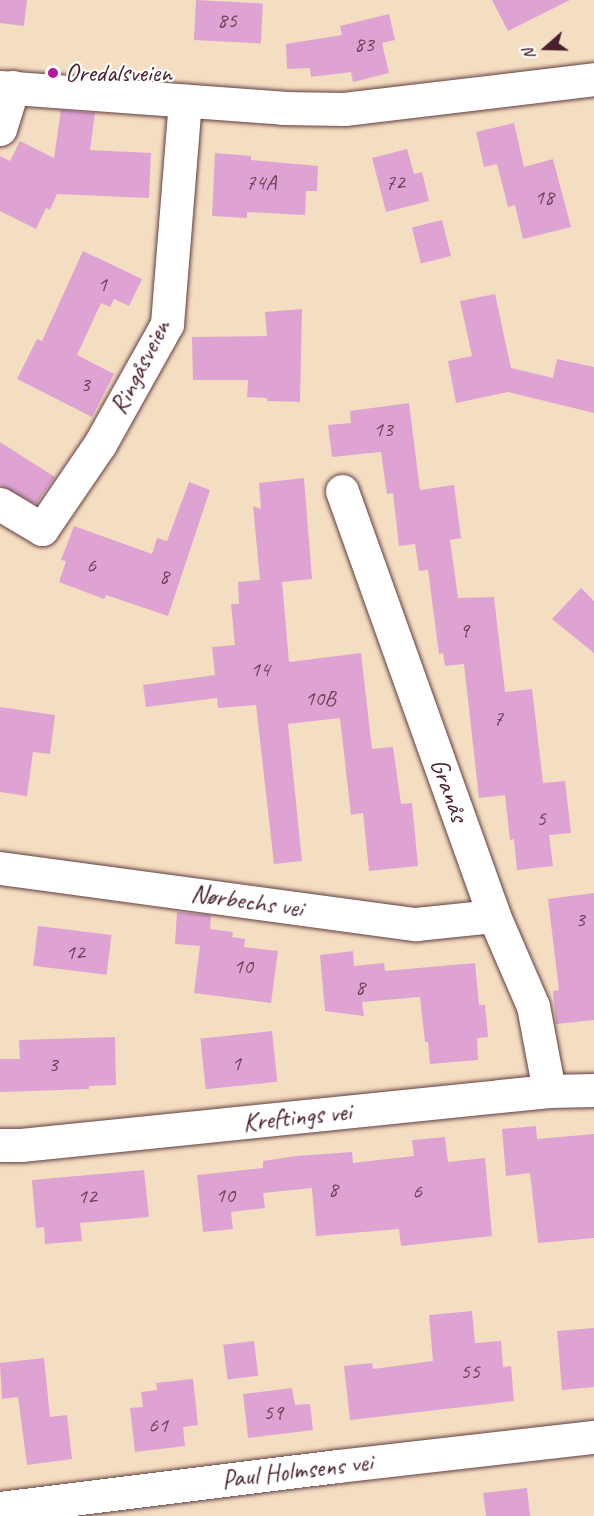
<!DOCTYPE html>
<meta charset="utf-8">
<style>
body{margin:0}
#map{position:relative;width:594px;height:1516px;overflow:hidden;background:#f4dec1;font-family:Caveat,sans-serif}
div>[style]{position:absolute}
.building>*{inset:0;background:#dea3d3;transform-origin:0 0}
.roads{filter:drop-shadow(0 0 2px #643c42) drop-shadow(0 0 2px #643c42)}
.minor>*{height:33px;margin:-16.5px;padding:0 16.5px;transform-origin:16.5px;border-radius:16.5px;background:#fff}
.dots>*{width:16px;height:16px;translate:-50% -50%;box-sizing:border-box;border:3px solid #fff;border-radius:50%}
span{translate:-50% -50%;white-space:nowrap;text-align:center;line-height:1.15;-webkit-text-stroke:4.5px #fff;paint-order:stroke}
.number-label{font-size:22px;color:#6f4055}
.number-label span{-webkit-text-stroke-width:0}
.poi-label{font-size:26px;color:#4a1f2b}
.left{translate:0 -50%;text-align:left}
.street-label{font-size:26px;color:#4a1f2b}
.north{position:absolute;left:516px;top:18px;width:60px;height:60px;-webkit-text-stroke:4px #fff;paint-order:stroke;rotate:250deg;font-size:16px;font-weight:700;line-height:24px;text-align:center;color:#4a1f2b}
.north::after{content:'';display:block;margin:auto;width:21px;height:27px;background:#4a1f2b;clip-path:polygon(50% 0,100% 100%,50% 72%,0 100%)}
</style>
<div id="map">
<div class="building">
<i style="clip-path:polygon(0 0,27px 0,24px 26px,0 23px)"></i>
<i style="left:196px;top:0;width:67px;height:40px;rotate:3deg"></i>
<i style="clip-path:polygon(492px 0,570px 0,508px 31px)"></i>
<i style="clip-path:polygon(389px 14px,395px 40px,382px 43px,389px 73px,353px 82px,351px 72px,311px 77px,310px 68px,287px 69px,286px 44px,342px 35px,340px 26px)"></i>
<i style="clip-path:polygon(61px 110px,95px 113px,90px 150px,151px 153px,149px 198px,57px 194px,50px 210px,46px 208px,36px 229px,0 211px,0 156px,10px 161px,20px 141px,54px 158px)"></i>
<i style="clip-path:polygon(514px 123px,524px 167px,553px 159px,571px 227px,523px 239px,515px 205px,508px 207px,497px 164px,484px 167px,476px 132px)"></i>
<i style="clip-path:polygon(407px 149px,414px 174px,422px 172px,429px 201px,386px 212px,372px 158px)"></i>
<i style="clip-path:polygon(215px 153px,251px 156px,251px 160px,318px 166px,317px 191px,306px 191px,305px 215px,247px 212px,247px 218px,212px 216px)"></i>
<i style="left:442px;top:220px;width:37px;height:31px;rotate:76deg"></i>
<i style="clip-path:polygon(83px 251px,142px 279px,129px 306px,114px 299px,110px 307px,101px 303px,77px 355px,114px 374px,92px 417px,17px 379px,37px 339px,42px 341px)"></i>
<i style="clip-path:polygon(495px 294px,511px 368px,553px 378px,557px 359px,594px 367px,594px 413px,508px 392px,456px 403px,448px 361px,472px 356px,460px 301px)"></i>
<i style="clip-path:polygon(302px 309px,300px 402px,267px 401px,267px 398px,247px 397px,248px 380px,193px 380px,192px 337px,267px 336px,265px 312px)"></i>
<i style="clip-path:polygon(409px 403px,420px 490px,454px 485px,461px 538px,450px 540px,458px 598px,494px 597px,505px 692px,532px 689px,543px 783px,565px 781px,571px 833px,549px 835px,553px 866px,517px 870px,514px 839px,510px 840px,505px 795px,479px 798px,464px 664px,445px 666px,443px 653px,439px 654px,428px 570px,419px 571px,415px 544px,399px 546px,393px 493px,387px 494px,381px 452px,332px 457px,328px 425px,351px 423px,350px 411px)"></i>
<i style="clip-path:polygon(0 442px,55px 477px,36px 504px,0 485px)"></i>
<i style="clip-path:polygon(304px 478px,312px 579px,282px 582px,289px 662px,361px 653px,372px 749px,393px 747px,401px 804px,412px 803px,418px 866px,369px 871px,363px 813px,351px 815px,340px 718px,288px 724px,302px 861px,274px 864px,256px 705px,218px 708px,217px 698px,146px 707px,143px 685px,215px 675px,212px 647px,235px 645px,231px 604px,239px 604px,238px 582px,260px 580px,253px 506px,261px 509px,259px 483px)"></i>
<i style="clip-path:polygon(189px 482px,210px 490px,168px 616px,106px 595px,104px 599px,59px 582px,66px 561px,61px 560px,74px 526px,152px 554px,157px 538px,167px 541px)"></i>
<i style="clip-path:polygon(581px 588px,594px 601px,594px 653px,552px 619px)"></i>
<i style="clip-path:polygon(0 707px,55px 715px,50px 754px,33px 752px,27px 796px,0 792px)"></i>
<i style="clip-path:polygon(594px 893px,594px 1020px,556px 1024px,553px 991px,559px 990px,548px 899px)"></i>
<i style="clip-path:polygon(177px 912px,211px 915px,210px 929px,233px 932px,232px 937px,245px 939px,244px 947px,278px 951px,271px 1003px,194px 993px,200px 946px,175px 944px)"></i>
<i style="left:38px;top:926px;width:74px;height:40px;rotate:7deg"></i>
<i style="clip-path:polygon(353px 951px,354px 966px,384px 963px,385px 971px,475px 963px,479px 1005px,485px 1005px,488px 1037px,477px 1038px,478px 1060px,430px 1064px,428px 1042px,425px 1042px,420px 997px,362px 1002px,364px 1016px,325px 1011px,320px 955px)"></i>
<i style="left:272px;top:1031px;width:51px;height:72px;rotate:84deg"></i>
<i style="clip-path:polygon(115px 1037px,116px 1085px,89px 1086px,89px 1089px,0 1092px,0 1059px,20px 1059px,19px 1040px)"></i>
<i style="clip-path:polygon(536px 1126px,537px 1139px,594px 1134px,594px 1238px,538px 1243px,530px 1173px,506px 1176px,502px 1129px)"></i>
<i style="clip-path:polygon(445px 1137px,448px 1162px,485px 1158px,492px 1236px,401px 1246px,399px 1229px,316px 1236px,312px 1188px,263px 1193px,265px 1208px,231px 1212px,233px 1229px,203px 1232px,197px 1175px,263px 1168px,263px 1161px,296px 1156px,352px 1152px,353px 1163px,414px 1156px,412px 1140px)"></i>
<i style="clip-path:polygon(144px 1170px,149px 1217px,80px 1223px,82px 1241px,45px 1244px,44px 1227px,36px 1228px,32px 1180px)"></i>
<i style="clip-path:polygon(472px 1311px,475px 1343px,501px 1341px,503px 1367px,511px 1366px,514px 1401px,350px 1420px,344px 1366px,372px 1363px,373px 1369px,433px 1361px,429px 1315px)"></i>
<i style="clip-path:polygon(594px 1328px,594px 1387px,562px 1390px,557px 1331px)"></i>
<i style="left:254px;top:1341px;width:35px;height:31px;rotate:83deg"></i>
<i style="clip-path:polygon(44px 1358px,50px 1417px,67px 1415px,72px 1459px,27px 1465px,18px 1397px,2px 1399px,0 1363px)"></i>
<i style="clip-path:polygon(193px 1379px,198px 1425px,183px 1427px,185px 1446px,135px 1452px,130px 1408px,143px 1407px,141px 1392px,157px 1390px,156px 1383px)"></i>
<i style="clip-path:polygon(292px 1388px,295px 1405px,310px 1404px,313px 1430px,248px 1438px,243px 1394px)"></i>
<i style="clip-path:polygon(527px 1488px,530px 1516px,486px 1516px,483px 1493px)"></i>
</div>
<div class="roads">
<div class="minor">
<i style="left:0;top:87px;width:284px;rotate:4.2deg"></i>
<i style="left:283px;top:108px;width:61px;rotate:0.9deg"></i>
<i style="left:344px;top:109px;width:252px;rotate:-6.8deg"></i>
<i style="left:0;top:129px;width:44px;rotate:-72.8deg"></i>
<i style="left:342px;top:491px;width:451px;rotate:70.3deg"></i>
<i style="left:494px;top:916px;width:98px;rotate:66.6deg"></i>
<i style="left:533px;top:1006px;width:86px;rotate:79.3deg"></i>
<i style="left:0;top:504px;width:49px;rotate:30.8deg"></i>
<i style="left:42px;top:529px;width:103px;rotate:-55.7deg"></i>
<i style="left:100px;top:444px;width:137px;rotate:-60.8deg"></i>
<i style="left:167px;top:324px;width:224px;rotate:-85.4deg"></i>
<i style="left:0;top:868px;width:420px;rotate:7.7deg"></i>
<i style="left:416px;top:924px;width:78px;rotate:-5.9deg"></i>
<i style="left:0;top:1145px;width:21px"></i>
<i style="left:21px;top:1145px;width:531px;rotate:-5.84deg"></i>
<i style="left:549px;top:1091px;width:45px;rotate:-1.3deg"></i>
<i style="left:0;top:1508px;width:341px;rotate:-7.1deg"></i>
<i style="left:338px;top:1466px;width:258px;rotate:-6.5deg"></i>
</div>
</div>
<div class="dots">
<i style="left:53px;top:73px;background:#b5179e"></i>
</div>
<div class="number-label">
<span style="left:227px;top:21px">85</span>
<span style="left:364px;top:45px">83</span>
<span style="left:261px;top:183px">74A</span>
<span style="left:395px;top:183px">72</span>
<span style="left:544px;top:198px">18</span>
<span style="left:102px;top:285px">1</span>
<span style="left:85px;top:385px">3</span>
<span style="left:383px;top:430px">13</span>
<span style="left:91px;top:566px">6</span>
<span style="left:164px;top:577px">8</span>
<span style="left:464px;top:631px">9</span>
<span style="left:260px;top:670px">14</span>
<span style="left:320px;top:699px">10B</span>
<span style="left:498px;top:719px">7</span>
<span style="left:541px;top:819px">5</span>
<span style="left:580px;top:920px">3</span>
<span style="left:75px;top:953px">12</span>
<span style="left:243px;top:967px">10</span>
<span style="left:360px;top:988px">8</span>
<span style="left:236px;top:1064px">1</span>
<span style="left:53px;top:1065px">3</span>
<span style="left:333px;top:1190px">8</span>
<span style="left:417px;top:1192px">6</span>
<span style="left:225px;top:1196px">10</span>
<span style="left:87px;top:1197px">12</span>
<span style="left:470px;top:1372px">55</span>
<span style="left:273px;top:1413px">59</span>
<span style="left:158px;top:1426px">61</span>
</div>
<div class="poi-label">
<span class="left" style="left:65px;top:73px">Oredalsveien</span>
</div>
<div class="street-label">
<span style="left:140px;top:367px;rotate:-63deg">Ringåsveien</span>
<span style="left:449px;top:790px;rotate:70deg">Granås</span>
<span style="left:247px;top:901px;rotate:8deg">Nørbechs vei</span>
<span style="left:297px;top:1117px;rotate:-6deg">Kreftings vei</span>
<span style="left:297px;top:1471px;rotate:-7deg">Paul Holmsens vei</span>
</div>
<div class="north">N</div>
</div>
